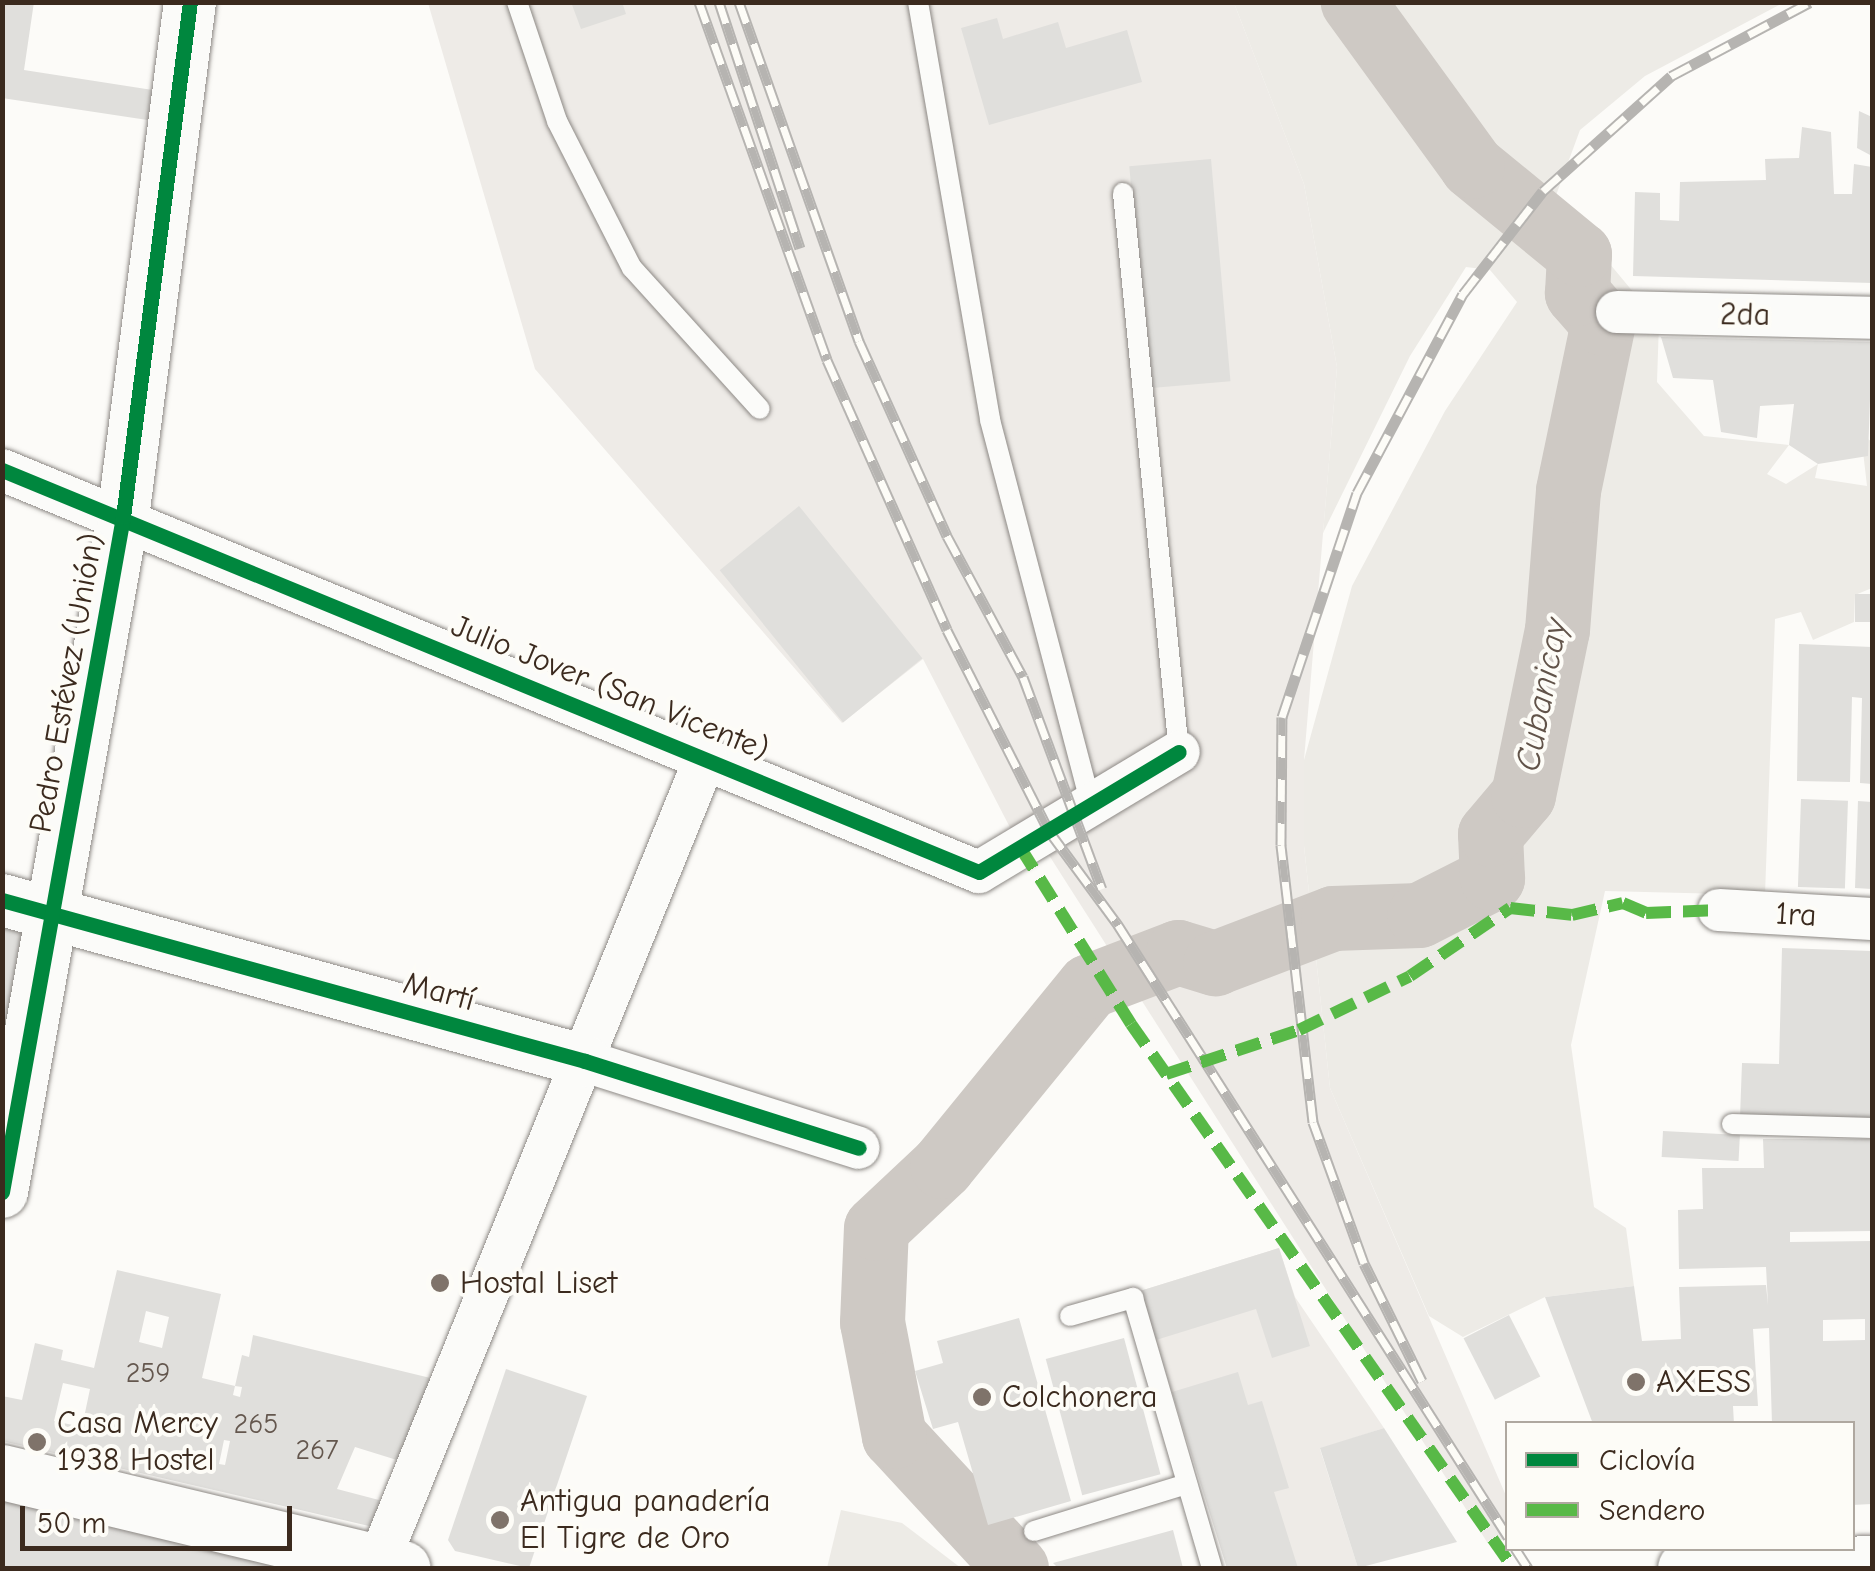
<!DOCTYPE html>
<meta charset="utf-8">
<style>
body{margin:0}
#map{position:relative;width:1875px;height:1571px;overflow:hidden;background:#fcfbf8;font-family:"Comic Neue",sans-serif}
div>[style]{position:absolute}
.built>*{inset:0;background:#eeebe7}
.green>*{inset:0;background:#edebe6}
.river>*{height:65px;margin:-32.5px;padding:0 32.5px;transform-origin:32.5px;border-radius:32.5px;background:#cec9c4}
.building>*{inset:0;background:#e0dfdc;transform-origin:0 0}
.roads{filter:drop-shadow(0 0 2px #8d8985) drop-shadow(0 0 2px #8d8985)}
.service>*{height:20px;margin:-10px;padding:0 10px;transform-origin:10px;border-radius:10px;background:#fbfbf9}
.minor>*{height:42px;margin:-21px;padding:0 21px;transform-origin:21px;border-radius:21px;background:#fbfbf9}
.tertiary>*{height:52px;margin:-26px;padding:0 26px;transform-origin:26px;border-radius:26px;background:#fbfbf9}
.secondary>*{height:55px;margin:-27.5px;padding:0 27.5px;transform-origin:27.5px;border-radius:27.5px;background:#fbfbf9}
.rail>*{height:11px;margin-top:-5.5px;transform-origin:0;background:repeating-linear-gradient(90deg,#fdfcf7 0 22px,#b6b4b1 0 44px);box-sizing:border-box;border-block:2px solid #b6b4b1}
.quiet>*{height:12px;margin-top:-6px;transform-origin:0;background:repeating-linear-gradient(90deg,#58b947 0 25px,transparent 0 37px)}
.cycleway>*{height:15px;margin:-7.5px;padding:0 7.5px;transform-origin:7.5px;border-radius:7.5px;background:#00873e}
.dots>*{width:28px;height:28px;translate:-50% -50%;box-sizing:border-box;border:5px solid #fdfcf7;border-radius:50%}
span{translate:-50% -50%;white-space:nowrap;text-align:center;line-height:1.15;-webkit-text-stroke:8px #fdfcf7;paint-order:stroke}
.number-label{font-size:28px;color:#64574e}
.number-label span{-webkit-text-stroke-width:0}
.street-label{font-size:32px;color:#3b2a1e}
.poi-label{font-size:32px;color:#3b2a1e}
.left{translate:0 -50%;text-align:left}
.water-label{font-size:35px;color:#615349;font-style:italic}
.frame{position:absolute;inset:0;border:5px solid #3b2a1e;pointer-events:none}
.legend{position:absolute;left:1505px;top:1421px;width:350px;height:130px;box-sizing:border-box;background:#fdfcf7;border:2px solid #afa8a0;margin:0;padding:12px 18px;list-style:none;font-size:30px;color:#3b2a1e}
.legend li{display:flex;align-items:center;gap:20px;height:50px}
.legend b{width:50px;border:2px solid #afa8a0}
.scale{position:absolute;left:20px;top:1506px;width:272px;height:45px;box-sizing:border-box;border:5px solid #3b2a1e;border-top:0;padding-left:12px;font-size:30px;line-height:35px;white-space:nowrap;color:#3b2a1e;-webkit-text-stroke:8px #fdfcf7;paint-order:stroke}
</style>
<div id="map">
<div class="built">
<i style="clip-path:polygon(428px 3px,1234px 3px,1304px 184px,1337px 367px,1304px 760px,1304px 846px,1330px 1088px,1507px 1498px,1507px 1539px,1487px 1542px,1038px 838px,1020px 847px,923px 659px,842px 723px,535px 369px)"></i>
<i style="clip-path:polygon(1279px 1248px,1295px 1297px,1384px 1428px,1320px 1449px,1358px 1568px,1227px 1568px,1140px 1291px)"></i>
</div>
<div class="green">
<i style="clip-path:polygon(1234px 3px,1783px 3px,1645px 76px,1580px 130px,1555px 198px,1659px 323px,1657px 382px,1704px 436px,1789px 445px,1767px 474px,1786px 484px,1818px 464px,1815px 478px,1867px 486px,1861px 434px,1872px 442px,1872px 588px,1855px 595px,1854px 622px,1813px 640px,1801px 612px,1775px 619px,1765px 895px,1605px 891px,1571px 1045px,1594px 1207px,1626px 1228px,1634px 1286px,1545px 1297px,1463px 1337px,1429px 1316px,1330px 1088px,1304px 846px,1304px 760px,1352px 586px,1445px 411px,1517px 302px,1490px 270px,1466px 267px,1410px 356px,1323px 533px,1337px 367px,1304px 184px)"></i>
<i style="clip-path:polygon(841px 1510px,902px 1523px,961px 1568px,827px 1568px)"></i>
</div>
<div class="river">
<i style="left:1016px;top:1568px;width:180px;rotate:-132.7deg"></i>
<i style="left:894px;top:1436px;width:116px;rotate:-100.9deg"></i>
<i style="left:872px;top:1322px;width:94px;rotate:-87.6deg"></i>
<i style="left:876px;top:1228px;width:91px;rotate:-43.2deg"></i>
<i style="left:942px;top:1166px;width:232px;rotate:-50.8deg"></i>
<i style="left:1089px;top:986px;width:95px;rotate:-20.9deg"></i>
<i style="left:1178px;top:952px;width:39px;rotate:17deg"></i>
<i style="left:1215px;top:963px;width:126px;rotate:-20.9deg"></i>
<i style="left:1333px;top:918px;width:86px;rotate:-2deg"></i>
<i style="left:1419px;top:915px;width:82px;rotate:-26.9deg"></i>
<i style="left:1492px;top:878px;width:44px;rotate:-92.6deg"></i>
<i style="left:1490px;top:834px;width:51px;rotate:-49.8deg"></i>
<i style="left:1523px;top:795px;width:168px;rotate:-78.4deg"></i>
<i style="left:1557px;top:630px;width:140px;rotate:-85.5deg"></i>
<i style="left:1568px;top:490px;width:171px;rotate:-78.2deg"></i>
<i style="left:1603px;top:323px;width:40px;rotate:-131deg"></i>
<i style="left:1577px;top:293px;width:39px;rotate:-87deg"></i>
<i style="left:1579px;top:254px;width:139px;rotate:-140.6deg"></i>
<i style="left:1472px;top:166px;width:203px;rotate:-126deg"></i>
</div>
<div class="building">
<i style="clip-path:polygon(2px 2px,34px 2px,24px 70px,159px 91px,154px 121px,2px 98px)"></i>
<i style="clip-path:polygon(571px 2px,622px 2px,626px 14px,581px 29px)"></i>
<i style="clip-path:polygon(997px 18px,1003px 39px,1058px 22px,1066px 48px,1127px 30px,1142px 82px,989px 125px,961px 28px)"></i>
<i style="clip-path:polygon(1859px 111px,1872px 117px,1872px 156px,1857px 148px)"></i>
<i style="clip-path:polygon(1802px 127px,1831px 132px,1834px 194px,1852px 194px,1854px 164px,1872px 167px,1872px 283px,1633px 276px,1635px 192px,1660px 193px,1660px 220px,1679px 221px,1680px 182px,1766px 180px,1765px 159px,1799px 158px)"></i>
<i style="left:1211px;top:159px;width:223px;height:82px;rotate:85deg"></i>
<i style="clip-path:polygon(1661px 337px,1872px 342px,1868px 456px,1818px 464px,1789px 445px,1794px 404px,1760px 406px,1757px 438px,1721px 432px,1713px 380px,1673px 378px)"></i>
<i style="left:799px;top:506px;width:196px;height:102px;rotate:51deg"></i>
<i style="left:1872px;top:594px;width:28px;height:17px;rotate:90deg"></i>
<i style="clip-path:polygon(1799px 644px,1872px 647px,1872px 784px,1860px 783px,1862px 698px,1852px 697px,1850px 782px,1797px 781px)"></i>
<i style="left:1801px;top:799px;width:47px;height:88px;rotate:2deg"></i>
<i style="clip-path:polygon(1858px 801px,1872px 802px,1872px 889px,1855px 888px)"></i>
<i style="clip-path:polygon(2px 920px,33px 927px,2px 1066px)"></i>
<i style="clip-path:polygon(1782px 948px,1872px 951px,1872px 1121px,1740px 1117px,1742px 1063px,1779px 1064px)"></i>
<i style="left:1663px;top:1131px;width:77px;height:26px;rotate:3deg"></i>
<i style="clip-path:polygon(evenodd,1763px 1139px,1872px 1139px,1872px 1231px,1790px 1232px,1790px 1242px,1872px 1241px,1872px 1504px,1852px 1505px,1852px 1424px,1772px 1424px,1769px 1328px,1753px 1329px,1758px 1406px,1733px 1406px,1734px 1424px,1593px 1424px,1545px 1297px,1634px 1286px,1642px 1341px,1681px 1339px,1679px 1287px,1766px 1285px,1768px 1305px,1766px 1267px,1679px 1269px,1678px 1210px,1703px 1209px,1702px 1168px,1764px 1168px,1763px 1139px,1865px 1319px,1865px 1340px,1823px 1341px,1823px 1320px,1865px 1319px)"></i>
<i style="clip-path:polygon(1279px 1248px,1310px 1346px,1272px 1358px,1256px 1309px,1156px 1340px,1140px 1291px)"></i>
<i style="clip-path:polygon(evenodd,117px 1270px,221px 1294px,202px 1378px,235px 1386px,233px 1395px,240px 1397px,242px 1387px,235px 1386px,242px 1355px,249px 1357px,253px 1335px,447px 1382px,413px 1465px,355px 1447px,337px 1489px,398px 1505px,382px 1529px,2px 1441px,2px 1396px,22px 1400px,35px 1343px,63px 1350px,61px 1360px,94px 1368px,117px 1270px,146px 1311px,169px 1317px,162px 1348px,139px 1342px,146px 1311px,117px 1270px,63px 1383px,90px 1389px,82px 1427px,54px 1421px,63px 1383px,117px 1270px,224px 1440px,230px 1441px,225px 1465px,219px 1464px,224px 1440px)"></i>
<i style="left:1509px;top:1315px;width:69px;height:51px;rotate:63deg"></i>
<i style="clip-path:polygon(1019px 1318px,1071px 1501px,988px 1525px,958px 1422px,933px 1429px,915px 1371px,943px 1363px,937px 1341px)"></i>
<i style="left:1124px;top:1338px;width:141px;height:81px;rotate:75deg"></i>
<i style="clip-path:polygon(506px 1369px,587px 1396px,529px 1568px,455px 1551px,448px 1540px)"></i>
<i style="clip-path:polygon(1238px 1372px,1248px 1405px,1262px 1401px,1289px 1488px,1274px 1492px,1298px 1568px,1227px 1568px,1172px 1392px)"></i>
<i style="clip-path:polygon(1384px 1428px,1457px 1542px,1358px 1568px,1320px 1448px)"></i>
<i style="clip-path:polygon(2px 1495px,301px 1568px,2px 1568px)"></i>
<i style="clip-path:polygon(1173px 1530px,1183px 1568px,1058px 1568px,1053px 1563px)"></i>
</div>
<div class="roads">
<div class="service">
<i style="left:517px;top:2px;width:126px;rotate:71.4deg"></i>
<i style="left:557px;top:121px;width:165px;rotate:63deg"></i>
<i style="left:632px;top:268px;width:190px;rotate:47.8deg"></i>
<i style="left:918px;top:2px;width:424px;rotate:80.2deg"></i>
<i style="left:990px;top:420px;width:398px;rotate:75.3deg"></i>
<i style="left:1123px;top:193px;width:562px;rotate:84.28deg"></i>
<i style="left:1732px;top:1124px;width:140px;rotate:1.6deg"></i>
<i style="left:1070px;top:1316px;width:66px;rotate:-15.9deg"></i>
<i style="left:1133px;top:1298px;width:281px;rotate:73.7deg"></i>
<i style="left:1034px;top:1531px;width:160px;rotate:-17.1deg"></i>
</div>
<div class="minor">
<i style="left:1617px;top:312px;width:255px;rotate:1.3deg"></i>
<i style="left:2px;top:470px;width:1056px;rotate:22.37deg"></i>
<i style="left:979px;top:872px;width:233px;rotate:-31deg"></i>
<i style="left:1719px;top:910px;width:153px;rotate:3.4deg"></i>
<i style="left:585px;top:1061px;width:287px;rotate:17.6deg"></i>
<i style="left:376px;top:1568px;width:876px;rotate:-67.88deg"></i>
</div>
<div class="tertiary">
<i style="left:2px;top:900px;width:605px;rotate:15.44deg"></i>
<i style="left:2px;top:1192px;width:686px;rotate:-79.84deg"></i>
<i style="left:123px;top:517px;width:519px;rotate:-82.59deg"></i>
</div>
<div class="secondary">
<i style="left:2px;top:1472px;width:412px;rotate:13.5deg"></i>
<i style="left:1685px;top:1568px;width:187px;rotate:-1.5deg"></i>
</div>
</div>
<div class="rail">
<i style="left:699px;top:2px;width:380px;rotate:70.3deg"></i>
<i style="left:827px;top:360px;width:295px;rotate:66deg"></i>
<i style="left:947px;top:630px;width:225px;rotate:63.1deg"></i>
<i style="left:1049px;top:831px;width:117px;rotate:53.7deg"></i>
<i style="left:1118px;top:925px;width:726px;rotate:57.49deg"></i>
<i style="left:719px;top:2px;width:259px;rotate:71.8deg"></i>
<i style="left:739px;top:2px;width:360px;rotate:70.5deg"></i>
<i style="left:859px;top:341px;width:214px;rotate:65.7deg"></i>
<i style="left:947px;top:536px;width:160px;rotate:61.7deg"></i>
<i style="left:1023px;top:677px;width:226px;rotate:69.6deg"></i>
<i style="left:1422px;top:1381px;width:131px;rotate:-116.2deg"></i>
<i style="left:1364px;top:1263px;width:150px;rotate:-109.9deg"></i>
<i style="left:1313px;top:1122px;width:279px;rotate:-96.6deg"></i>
<i style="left:1281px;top:845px;width:128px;rotate:-89.6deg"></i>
<i style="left:1282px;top:717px;width:236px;rotate:-71.5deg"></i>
<i style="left:1357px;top:493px;width:225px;rotate:-62deg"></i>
<i style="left:1463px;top:294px;width:130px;rotate:-52.2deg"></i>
<i style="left:1543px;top:191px;width:172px;rotate:-41.9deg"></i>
<i style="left:1671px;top:76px;width:157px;rotate:-28deg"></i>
<i style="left:1515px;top:1548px;width:24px;rotate:57deg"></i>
</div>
<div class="quiet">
<i style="left:1020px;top:847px;width:209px;rotate:57.9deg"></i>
<i style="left:1131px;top:1024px;width:665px;rotate:54.92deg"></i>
<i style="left:1166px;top:1074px;width:140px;rotate:-18.3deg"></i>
<i style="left:1299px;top:1030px;width:123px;rotate:-25.9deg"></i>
<i style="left:1410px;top:976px;width:121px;rotate:-34.2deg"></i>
<i style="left:1510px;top:908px;width:62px;rotate:6.4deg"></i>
<i style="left:1572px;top:915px;width:52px;rotate:-13.2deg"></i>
<i style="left:1623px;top:903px;width:25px;rotate:23deg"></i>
<i style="left:1646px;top:913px;width:73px;rotate:-2.4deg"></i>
</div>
<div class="cycleway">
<i style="left:2px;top:470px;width:1056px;rotate:22.37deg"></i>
<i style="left:979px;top:872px;width:233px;rotate:-31deg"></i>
<i style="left:2px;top:900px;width:605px;rotate:15.44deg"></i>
<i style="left:585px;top:1061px;width:287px;rotate:17.6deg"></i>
<i style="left:2px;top:1192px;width:686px;rotate:-79.84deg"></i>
<i style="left:123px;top:517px;width:519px;rotate:-82.59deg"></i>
</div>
<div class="dots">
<i style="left:440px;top:1283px;background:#7f736a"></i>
<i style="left:1636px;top:1382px;background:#7f736a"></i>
<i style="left:982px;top:1397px;background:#7f736a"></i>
<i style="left:37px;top:1442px;background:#7f736a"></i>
<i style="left:500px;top:1520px;background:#7f736a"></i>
</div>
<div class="number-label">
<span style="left:148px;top:1373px">259</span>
<span style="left:256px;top:1424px">265</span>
<span style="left:317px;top:1450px">267</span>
</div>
<div class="street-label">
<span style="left:1745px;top:315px;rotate:1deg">2da</span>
<span style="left:67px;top:683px;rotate:-80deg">Pedro Estévez (Unión)</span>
<span style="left:610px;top:688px;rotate:22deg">Julio Jover (San Vicente)</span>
<span style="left:1796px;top:915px;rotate:3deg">1ra</span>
<span style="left:439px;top:992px;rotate:15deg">Martí</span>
</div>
<div class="poi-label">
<span class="left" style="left:460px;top:1283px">Hostal Liset</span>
<span class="left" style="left:1656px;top:1382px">AXESS</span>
<span class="left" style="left:1002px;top:1397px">Colchonera</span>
<span class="left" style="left:57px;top:1442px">Casa Mercy<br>1938 Hostel</span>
<span class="left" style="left:520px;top:1520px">Antigua panadería<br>El Tigre de Oro</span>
</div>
<div class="water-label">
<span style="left:1542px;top:695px;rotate:-79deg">Cubanicay</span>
</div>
<div class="frame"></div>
<ul class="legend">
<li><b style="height:12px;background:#00873e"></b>Ciclovía</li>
<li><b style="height:12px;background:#58b947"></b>Sendero</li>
</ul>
<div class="scale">50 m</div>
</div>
